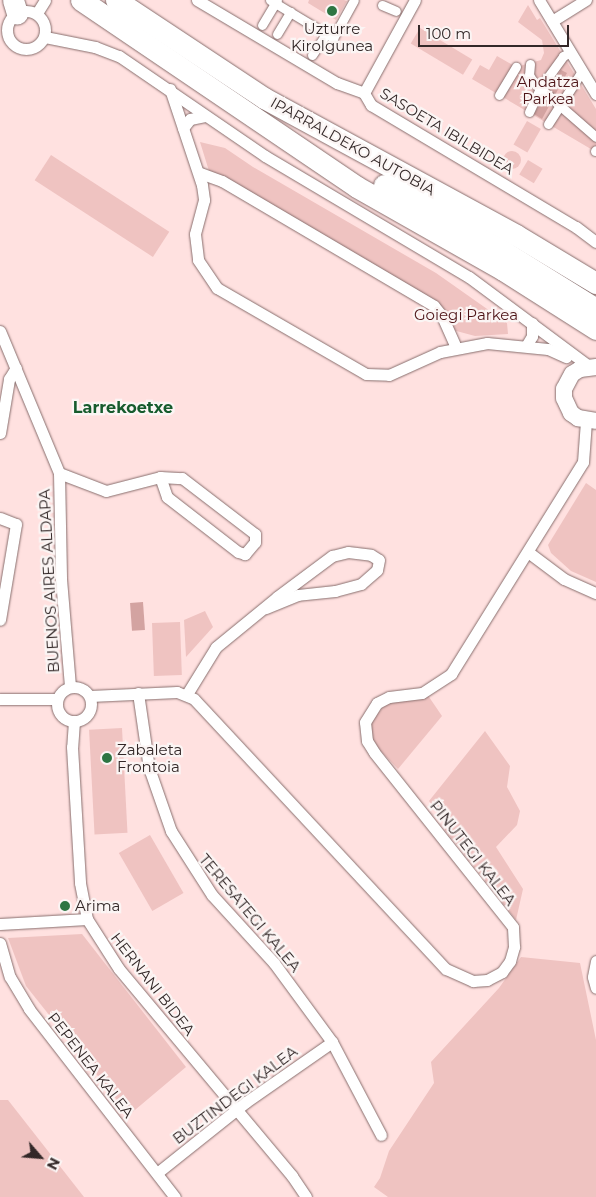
<!DOCTYPE html>
<style>
body{margin:0}
#map{position:relative;width:596px;height:1197px;overflow:hidden;background:#ffe1e0;font-family:Montserrat,sans-serif}
div>[style]{position:absolute}
.green>*{inset:0;background:#efc3c1;transform-origin:0 0}
.round{border-radius:50%}
.water>*{inset:0;background:#d3a3a1;transform-origin:0 0}
.roads{filter:drop-shadow(0 0 1px #886e6d) drop-shadow(0 0 1px #886e6d)}
.pedestrian>*{height:9px;margin:-4.5px;padding:0 4.5px;transform-origin:4.5px;border-radius:4.5px;background:#fff}
.minor>*{height:11px;margin:-5.5px;padding:0 5.5px;transform-origin:5.5px;border-radius:5.5px;background:#fff}
.minor>.ring{margin:-5.5px;padding:0;box-sizing:content-box;background:none;border:11px solid #fff;border-radius:50%}
.secondary>*{height:16px;margin:-8px;padding:0 8px;transform-origin:8px;border-radius:8px;background:#fff}
.motorway>*{height:21px;margin:-10.5px;padding:0 10.5px;transform-origin:10.5px;border-radius:10.5px;background:#fff}
.dots>*{width:14px;height:14px;translate:-50% -50%;box-sizing:border-box;border:2px solid #fbf5f4;border-radius:50%}
span{translate:-50% -50%;white-space:nowrap;text-align:center;line-height:1.15;-webkit-text-stroke:4.5px #fbf5f4;paint-order:stroke}
.poi-label{font-size:15px;color:#332828}
.left{translate:0 -50%;text-align:left}
.park-label{font-size:15px;color:#4e1417}
.street-label{font-size:15px;color:#332828}
.neighbourhood-label{font-size:16px;color:#165b2d;font-weight:700}
.north{position:absolute;left:15px;top:1132px;width:50px;height:50px;-webkit-text-stroke:4px #fbf5f4;paint-order:stroke;rotate:117deg;font-size:14px;font-weight:700;line-height:20px;text-align:center;color:#332828}
.north::after{content:'';display:block;margin:auto;width:18px;height:22px;background:#332828;clip-path:polygon(50% 0,100% 100%,50% 72%,0 100%)}
.scale{position:absolute;left:418px;top:25px;width:151px;height:22px;box-sizing:border-box;border:2px solid #332828;border-top:0;padding-left:6px;font-size:15px;line-height:18px;white-space:nowrap;color:#332828;-webkit-text-stroke:4px #fbf5f4;paint-order:stroke}
</style>
<div id="map">
<div class="green">
<i style="clip-path:polygon(309px 0,344px 0,347px 1px,336px 20px,308px 3px)"></i>
<i style="clip-path:polygon(528px 5px,537px 20px,540px 18px,596px 109px,596px 152px,472px 79px,480px 65px,489px 70px,497px 56px,516px 67px,541px 60px,544px 53px,542px 40px,518px 22px)"></i>
<i style="left:420px;top:28px;width:61px;height:18px;rotate:31deg"></i>
<i style="left:527px;top:121px;width:16px;height:27px;rotate:30deg"></i>
<i style="clip-path:polygon(200px 142px,225px 148px,253px 167px,436px 273px,507px 323px,508px 334px,475px 336px,449px 329px,444px 314px,209px 171px)"></i>
<i class="round" style="left:503px;top:151px;width:18px;height:18px"></i>
<i style="left:51px;top:155px;width:141px;height:30px;rotate:33deg"></i>
<i style="left:528px;top:160px;width:17px;height:17px;rotate:31deg"></i>
<i style="clip-path:polygon(586px 483px,596px 490px,596px 582px,571px 571px,551px 553px,548px 545px)"></i>
<i style="clip-path:polygon(205px 611px,213px 627px,186px 657px,184px 620px)"></i>
<i style="left:180px;top:622px;width:53px;height:28px;rotate:88deg"></i>
<i style="clip-path:polygon(427px 694px,442px 716px,398px 769px,373px 743px,370px 732px,372px 720px,386px 704px)"></i>
<i style="left:122px;top:728px;width:105px;height:33px;rotate:87deg"></i>
<i style="clip-path:polygon(485px 731px,510px 766px,507px 787px,520px 811px,517px 825px,496px 847px,523px 889px,516px 920px,445px 830px,444px 820px,429px 801px)"></i>
<i style="left:150px;top:835px;width:67px;height:36px;rotate:60deg"></i>
<i style="clip-path:polygon(82px 934px,186px 1067px,129px 1115px,26px 986px,8px 938px)"></i>
<i style="clip-path:polygon(521px 957px,580px 963px,596px 1040px,596px 1197px,388px 1197px,374px 1187px,380px 1178px,389px 1151px,434px 1083px,431px 1062px,499px 988px)"></i>
<i style="clip-path:polygon(0 1100px,8px 1100px,84px 1197px,0 1197px)"></i>
</div>
<div class="water">
<i style="clip-path:polygon(561px 70px,567px 73px,542px 119px,534px 114px)"></i>
<i style="left:143px;top:602px;width:28px;height:13px;rotate:86deg"></i>
</div>
<div class="roads">
<div class="pedestrian">
<i style="left:270px;top:0;width:74px;rotate:31.1deg"></i>
<i style="left:333px;top:38px;width:43px;rotate:-61.1deg"></i>
<i style="left:382px;top:5px;width:15px;rotate:23deg"></i>
<i style="left:262px;top:25px;width:29px;rotate:-59deg"></i>
<i style="left:277px;top:34px;width:26px;rotate:-59deg"></i>
<i style="left:312px;top:55px;width:25px;rotate:-56deg"></i>
<i style="left:530px;top:64px;width:11px;rotate:95deg"></i>
<i style="left:529px;top:75px;width:9px;rotate:58deg"></i>
<i style="left:534px;top:83px;width:82px;rotate:41.1deg"></i>
<i style="left:499px;top:95px;width:33px;rotate:-59deg"></i>
<i style="left:529px;top:112px;width:26px;rotate:-65deg"></i>
<i style="left:540px;top:88px;width:39px;rotate:-54deg"></i>
<i style="left:563px;top:56px;width:9px;rotate:-27deg"></i>
<i style="left:548px;top:124px;width:63px;rotate:-57.3deg"></i>
<i style="left:595px;top:151px;width:1px;rotate:-45deg"></i>
</div>
<div class="minor">
<i style="left:197px;top:0;width:163px;rotate:30.7deg"></i>
<i style="left:337px;top:83px;width:29px;rotate:20deg"></i>
<i style="left:364px;top:93px;width:14px;rotate:60deg"></i>
<i style="left:371px;top:105px;width:239px;rotate:30.8deg"></i>
<i style="left:576px;top:227px;width:25px;rotate:37deg"></i>
<i style="left:539px;top:0;width:110px;rotate:58.8deg"></i>
<i class="ring" style="left:7px;top:11px;width:27px;height:27px"></i>
<i style="left:37px;top:13px;width:15px;rotate:-58deg"></i>
<i style="left:552px;top:21px;width:40px;rotate:-32deg"></i>
<i style="left:45px;top:37px;width:51px;rotate:11.3deg"></i>
<i style="left:95px;top:47px;width:26px;rotate:21deg"></i>
<i style="left:119px;top:56px;width:177px;rotate:34.4deg"></i>
<i style="left:265px;top:156px;width:237px;rotate:30.7deg"></i>
<i style="left:469px;top:277px;width:149px;rotate:36.6deg"></i>
<i style="left:170px;top:89px;width:101px;rotate:71.6deg"></i>
<i style="left:202px;top:185px;width:15px;rotate:82deg"></i>
<i style="left:204px;top:200px;width:35px;rotate:105deg"></i>
<i style="left:195px;top:234px;width:26px;rotate:83deg"></i>
<i style="left:198px;top:260px;width:34px;rotate:56deg"></i>
<i style="left:217px;top:288px;width:172px;rotate:30deg"></i>
<i style="left:366px;top:374px;width:23px;rotate:2deg"></i>
<i style="left:389px;top:375px;width:56px;rotate:-24.3deg"></i>
<i style="left:440px;top:352px;width:48px;rotate:-10.8deg"></i>
<i style="left:487px;top:343px;width:61px;rotate:5.6deg"></i>
<i style="left:548px;top:349px;width:20px;rotate:24deg"></i>
<i style="left:364px;top:93px;width:106px;rotate:-61.3deg"></i>
<i style="left:183px;top:128px;width:11px;rotate:-52deg"></i>
<i style="left:190px;top:119px;width:15px;rotate:-11deg"></i>
<i style="left:200px;top:173px;width:23px;rotate:20deg"></i>
<i style="left:222px;top:181px;width:246px;rotate:30.5deg"></i>
<i style="left:434px;top:306px;width:13px;rotate:51deg"></i>
<i style="left:442px;top:316px;width:35px;rotate:66deg"></i>
<i style="left:0;top:331px;width:154px;rotate:67.4deg"></i>
<i style="left:59px;top:473px;width:106px;rotate:88.9deg"></i>
<i style="left:61px;top:579px;width:108px;rotate:85.2deg"></i>
<i style="left:526px;top:346px;width:12px;rotate:-59deg"></i>
<i style="left:532px;top:336px;width:13px;rotate:-90deg"></i>
<i style="left:0;top:433px;width:55px;rotate:-80.5deg"></i>
<i style="left:9px;top:379px;width:13px;rotate:-58deg"></i>
<i style="left:59px;top:473px;width:50px;rotate:21deg"></i>
<i style="left:106px;top:491px;width:56px;rotate:-14.5deg"></i>
<i style="left:160px;top:477px;width:22px;rotate:3deg"></i>
<i style="left:182px;top:478px;width:92px;rotate:37.5deg"></i>
<i style="left:255px;top:534px;width:8px;rotate:90deg"></i>
<i style="left:255px;top:542px;width:16px;rotate:130deg"></i>
<i style="left:245px;top:554px;width:7px;rotate:-164deg"></i>
<i style="left:238px;top:552px;width:90px;rotate:-142.2deg"></i>
<i style="left:167px;top:497px;width:21px;rotate:-109deg"></i>
<i style="left:0;top:518px;width:17px;rotate:21deg"></i>
<i style="left:16px;top:524px;width:97px;rotate:99.5deg"></i>
<i style="left:528px;top:552px;width:45px;rotate:36.9deg"></i>
<i style="left:564px;top:579px;width:35px;rotate:24deg"></i>
<i class="ring" style="left:57px;top:687px;width:23px;height:23px"></i>
<i style="left:138px;top:693px;width:76px;rotate:81.7deg"></i>
<i style="left:149px;top:768px;width:67px;rotate:70.8deg"></i>
<i style="left:171px;top:831px;width:76px;rotate:57.4deg"></i>
<i style="left:212px;top:895px;width:92px;rotate:47.6deg"></i>
<i style="left:274px;top:963px;width:98px;rotate:53.7deg"></i>
<i style="left:332px;top:1042px;width:105px;rotate:62.2deg"></i>
<i style="left:187px;top:694px;width:55px;rotate:-58.3deg"></i>
<i style="left:216px;top:647px;width:79px;rotate:-39.3deg"></i>
<i style="left:277px;top:597px;width:69px;rotate:-36.7deg"></i>
<i style="left:332px;top:556px;width:16px;rotate:-14deg"></i>
<i style="left:348px;top:552px;width:23px;rotate:7deg"></i>
<i style="left:371px;top:555px;width:9px;rotate:32deg"></i>
<i style="left:379px;top:560px;width:10px;rotate:101deg"></i>
<i style="left:377px;top:570px;width:21px;rotate:139deg"></i>
<i style="left:361px;top:584px;width:27px;rotate:165deg"></i>
<i style="left:335px;top:591px;width:37px;rotate:174deg"></i>
<i style="left:298px;top:595px;width:35px;rotate:158deg"></i>
<i style="left:90px;top:696px;width:87px;rotate:-2.6deg"></i>
<i style="left:177px;top:692px;width:18px;rotate:22deg"></i>
<i style="left:194px;top:699px;width:369px;rotate:47deg"></i>
<i style="left:446px;top:969px;width:30px;rotate:24deg"></i>
<i style="left:473px;top:981px;width:14px;rotate:-4deg"></i>
<i style="left:487px;top:980px;width:17px;rotate:-28deg"></i>
<i style="left:502px;top:972px;width:14px;rotate:-54deg"></i>
<i style="left:510px;top:961px;width:15px;rotate:-74deg"></i>
<i style="left:514px;top:947px;width:20px;rotate:-93deg"></i>
<i style="left:513px;top:927px;width:223px;rotate:-128.5deg"></i>
<i style="left:374px;top:752px;width:13px;rotate:-122deg"></i>
<i style="left:367px;top:741px;width:19px;rotate:-96deg"></i>
<i style="left:365px;top:722px;width:22px;rotate:-58deg"></i>
<i style="left:377px;top:703px;width:13px;rotate:-27deg"></i>
<i style="left:389px;top:697px;width:33px;rotate:-7deg"></i>
<i style="left:422px;top:693px;width:35px;rotate:-33deg"></i>
<i style="left:451px;top:674px;width:250px;rotate:-58.1deg"></i>
<i style="left:583px;top:462px;width:41px;rotate:-85.8deg"></i>
<i style="left:0;top:699px;width:57px"></i>
<i style="left:74px;top:721px;width:26px;rotate:94deg"></i>
<i style="left:72px;top:747px;width:136px;rotate:86.6deg"></i>
<i style="left:80px;top:883px;width:37px;rotate:79deg"></i>
<i style="left:87px;top:919px;width:59px;rotate:57.4deg"></i>
<i style="left:119px;top:969px;width:270px;rotate:50.1deg"></i>
<i style="left:292px;top:1176px;width:25px;rotate:56deg"></i>
<i style="left:0;top:924px;width:87px;rotate:-3.3deg"></i>
<i style="left:0;top:943px;width:35px;rotate:74deg"></i>
<i style="left:10px;top:977px;width:37px;rotate:59deg"></i>
<i style="left:29px;top:1009px;width:238px;rotate:52.2deg"></i>
<i style="left:596px;top:961px;width:16px;rotate:101deg"></i>
<i style="left:593px;top:977px;width:11px;rotate:75deg"></i>
<i style="left:157px;top:1173px;width:114px;rotate:-38.6deg"></i>
<i style="left:246px;top:1102px;width:105px;rotate:-34.9deg"></i>
</div>
<div class="secondary">
<i style="left:596px;top:367px;width:16px;rotate:173deg"></i>
<i style="left:580px;top:369px;width:9px;rotate:148deg"></i>
<i style="left:572px;top:374px;width:17px;rotate:118deg"></i>
<i style="left:564px;top:389px;width:9px;rotate:90deg"></i>
<i style="left:564px;top:398px;width:17px;rotate:65deg"></i>
<i style="left:571px;top:413px;width:9px;rotate:36deg"></i>
<i style="left:578px;top:418px;width:18px;rotate:9deg"></i>
</div>
<div class="motorway">
<i style="left:13px;top:0;width:14px;rotate:73deg"></i>
<i style="left:81px;top:0;width:333px;rotate:34.1deg"></i>
<i style="left:357px;top:187px;width:168px;rotate:29.6deg"></i>
<i style="left:503px;top:270px;width:110px;rotate:32.4deg"></i>
<i style="left:116px;top:0;width:178px;rotate:33.5deg"></i>
<i style="left:264px;top:98px;width:287px;rotate:28.5deg"></i>
<i style="left:516px;top:235px;width:93px;rotate:31deg"></i>
<i style="left:384px;top:185px;width:136px;rotate:29deg"></i>
<i style="left:503px;top:251px;width:110px;rotate:31.9deg"></i>
</div>
</div>
<div class="dots">
<i style="left:332px;top:11px;background:#2d7542"></i>
<i style="left:107px;top:758px;background:#2d7542"></i>
<i style="left:65px;top:906px;background:#2d7542"></i>
</div>
<div class="poi-label">
<span style="left:332px;top:37px">Uzturre<br>Kirolgunea</span>
<span class="left" style="left:117px;top:758px">Zabaleta<br>Frontoia</span>
<span class="left" style="left:75px;top:906px">Arima</span>
</div>
<div class="park-label">
<span style="left:548px;top:90px">Andatza<br>Parkea</span>
<span style="left:466px;top:315px">Goiegi Parkea</span>
</div>
<div class="street-label">
<span style="left:447px;top:131px;rotate:31deg">SASOETA IBILBIDEA</span>
<span style="left:353px;top:146px;rotate:29deg">IPARRALDEKO AUTOBIA</span>
<span style="left:49px;top:581px;rotate:-93deg">BUENOS AIRES ALDAPA</span>
<span style="left:473px;top:853px;rotate:52deg">PINUTEGI KALEA</span>
<span style="left:250px;top:913px;rotate:50deg">TERESATEGI KALEA</span>
<span style="left:153px;top:984px;rotate:52deg">HERNANI BIDEA</span>
<span style="left:91px;top:1065px;rotate:52deg">PEPENEA KALEA</span>
<span style="left:235px;top:1095px;rotate:-37deg">BUZTINDEGI KALEA</span>
</div>
<div class="neighbourhood-label">
<span style="left:123px;top:408px">Larrekoetxe</span>
</div>
<div class="north">N</div>
<div class="scale">100 m</div>
</div>
